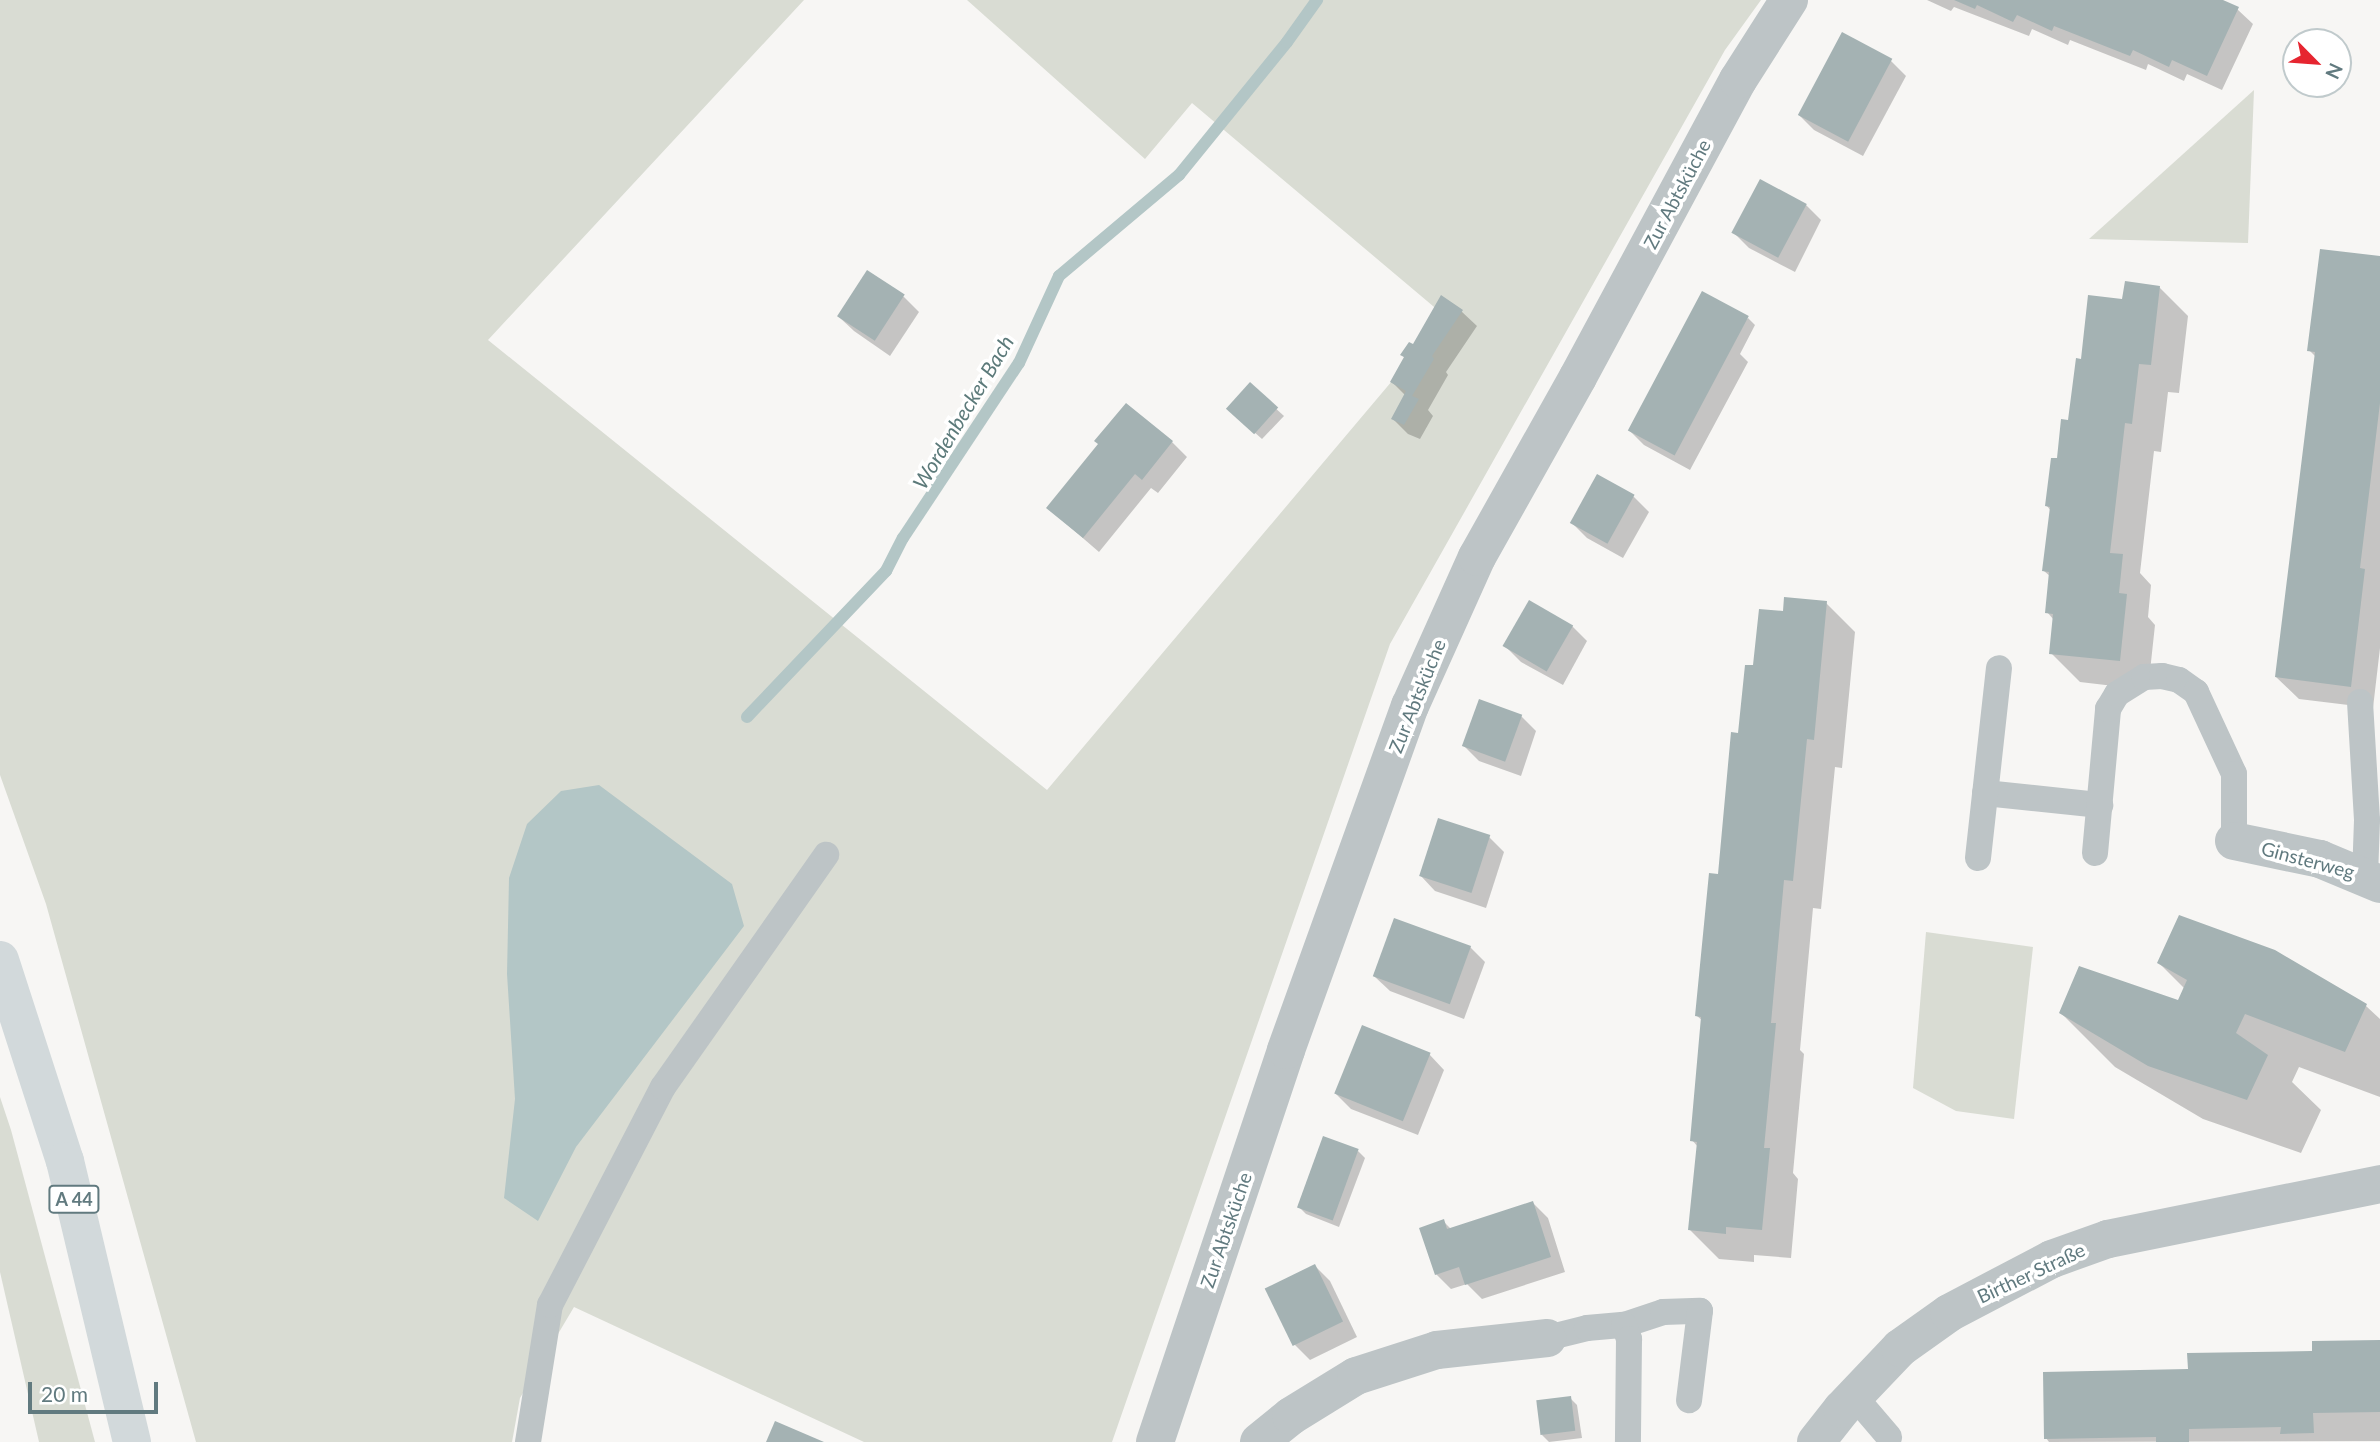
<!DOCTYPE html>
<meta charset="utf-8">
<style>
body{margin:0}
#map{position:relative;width:2380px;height:1442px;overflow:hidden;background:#f7f6f4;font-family:Lato,sans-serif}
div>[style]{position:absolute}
.green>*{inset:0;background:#d9dcd3}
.water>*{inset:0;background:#b3c6c6}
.shadow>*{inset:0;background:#0003}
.stream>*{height:12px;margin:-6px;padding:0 6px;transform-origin:6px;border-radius:6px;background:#b3c6c6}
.building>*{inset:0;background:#a4b2b3;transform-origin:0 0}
.service>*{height:26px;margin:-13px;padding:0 13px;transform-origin:13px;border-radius:13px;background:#bdc4c6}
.minor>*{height:38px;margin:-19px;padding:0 19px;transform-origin:19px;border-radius:19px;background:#bdc4c6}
.tertiary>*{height:38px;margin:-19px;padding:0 19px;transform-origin:19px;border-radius:19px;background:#bdc4c6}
.motorway>*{height:38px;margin:-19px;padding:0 19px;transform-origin:19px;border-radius:19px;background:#d2d9db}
span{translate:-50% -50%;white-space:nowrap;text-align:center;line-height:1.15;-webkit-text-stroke:7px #fff;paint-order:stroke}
.shield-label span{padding:2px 5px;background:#fff;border:2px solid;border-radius:5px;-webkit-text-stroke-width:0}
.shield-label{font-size:18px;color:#617a7f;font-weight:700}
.street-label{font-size:19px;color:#617a7f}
.water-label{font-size:21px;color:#5c7a7a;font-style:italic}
.north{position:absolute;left:2282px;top:28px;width:70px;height:70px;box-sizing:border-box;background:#fff;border:2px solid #c0cacc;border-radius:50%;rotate:115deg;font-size:19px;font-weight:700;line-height:28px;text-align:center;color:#617a7f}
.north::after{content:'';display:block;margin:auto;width:24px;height:32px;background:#e62530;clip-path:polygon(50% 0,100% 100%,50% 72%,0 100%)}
.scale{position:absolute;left:28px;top:1382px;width:130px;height:32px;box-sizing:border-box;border:4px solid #617a7f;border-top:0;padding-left:9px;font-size:21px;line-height:24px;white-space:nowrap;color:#617a7f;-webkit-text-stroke:5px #fff;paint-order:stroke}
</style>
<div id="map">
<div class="green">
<i style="clip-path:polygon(0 0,804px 0,488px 340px,1047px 790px,1446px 317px,1192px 103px,1145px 159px,967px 0,1761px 0,1725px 50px,1390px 644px,1112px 1442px,864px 1442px,574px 1307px,520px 1398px,512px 1442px,196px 1442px,46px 904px,0 775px)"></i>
<i style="clip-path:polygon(2254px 90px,2248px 243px,2089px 239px)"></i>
<i style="clip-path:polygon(1926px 932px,2033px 947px,2014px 1119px,1956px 1111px,1913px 1088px)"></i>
<i style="clip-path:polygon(0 1097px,11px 1130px,95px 1442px,39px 1442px,0 1272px)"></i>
</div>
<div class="water">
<i style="clip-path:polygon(599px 785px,732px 884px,744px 926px,576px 1147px,538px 1221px,504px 1198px,515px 1099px,507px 974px,509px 878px,527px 824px,561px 791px)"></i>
</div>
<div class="shadow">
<i style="clip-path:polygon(1927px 0,2219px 0,2237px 9px,2253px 24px,2222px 90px,2187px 74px,2184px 81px,2148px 64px,2146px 70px,2070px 40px,2068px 45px,2032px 29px,2029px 36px,1954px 7px,1951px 11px)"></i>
<i style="clip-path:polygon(1891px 61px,1906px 76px,1863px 156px,1814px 130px,1799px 115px)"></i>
<i style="clip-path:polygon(1806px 205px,1821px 220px,1795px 272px,1749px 248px,1734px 233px)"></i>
<i style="clip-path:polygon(2380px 258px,2380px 648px,2373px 708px,2299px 699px,2276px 677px,2316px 357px,2309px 350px)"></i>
<i style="clip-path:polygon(867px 272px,904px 297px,919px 312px,890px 356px,854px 331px,838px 316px)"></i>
<i style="clip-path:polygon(2159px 287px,2188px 316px,2179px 393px,2168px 392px,2161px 452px,2154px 451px,2140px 573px,2151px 585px,2148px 617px,2155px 625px,2148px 690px,2080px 682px,2051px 653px,2054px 620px,2047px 612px,2051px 577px,2044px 571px,2051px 511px,2047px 506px,2070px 422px,2082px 361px,2124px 301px)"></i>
<i style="clip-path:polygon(1461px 311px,1477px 326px,1446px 372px,1448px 375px,1428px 410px,1433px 416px,1420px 439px,1408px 434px,1393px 419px,1406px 396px,1392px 382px,1405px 358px,1402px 355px)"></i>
<i style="clip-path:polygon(1748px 318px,1755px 325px,1740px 354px,1748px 362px,1690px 470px,1644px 445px,1629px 430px)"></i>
<i style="clip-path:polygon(1250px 385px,1284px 416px,1262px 439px,1236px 416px)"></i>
<i style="clip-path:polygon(1172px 442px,1187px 457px,1158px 493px,1151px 488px,1099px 552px,1048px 508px)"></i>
<i style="clip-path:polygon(1598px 477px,1634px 497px,1649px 512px,1623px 558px,1587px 538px,1572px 523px)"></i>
<i style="clip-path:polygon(1826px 603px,1855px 632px,1842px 768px,1835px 767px,1821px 909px,1813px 908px,1800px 1050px,1804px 1054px,1793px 1173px,1798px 1179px,1791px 1258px,1754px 1255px,1754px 1262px,1719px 1259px,1690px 1230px,1698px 1147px,1692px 1140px,1703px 1021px,1697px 1016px,1740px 735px,1755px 667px,1784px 613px)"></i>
<i style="clip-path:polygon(1572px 626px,1587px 641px,1563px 685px,1521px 662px,1506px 647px)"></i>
<i style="clip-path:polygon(1521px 716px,1536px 731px,1521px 776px,1479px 761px,1464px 746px)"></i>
<i style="clip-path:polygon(1489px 837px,1504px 852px,1486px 908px,1435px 891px,1420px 875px)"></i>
<i style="clip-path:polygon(1470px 947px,1485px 962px,1464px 1019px,1390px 991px,1374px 976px)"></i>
<i style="clip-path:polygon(2274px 951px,2366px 1006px,2380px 1019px,2380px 1097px,2299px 1067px,2292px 1082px,2321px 1110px,2301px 1153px,2203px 1119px,2115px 1067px,2061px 1013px,2179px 1002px,2185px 989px,2159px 963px)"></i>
<i style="clip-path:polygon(1429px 1054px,1444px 1070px,1418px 1135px,1351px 1109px,1336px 1094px)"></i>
<i style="clip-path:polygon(1358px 1151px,1365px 1158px,1339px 1227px,1306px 1214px,1299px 1207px)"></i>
<i style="clip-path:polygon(1533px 1203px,1548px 1218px,1565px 1272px,1482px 1299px,1467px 1284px,1451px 1289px,1436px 1274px,1443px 1221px,1451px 1229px)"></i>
<i style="clip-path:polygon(1315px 1266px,1330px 1281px,1357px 1337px,1310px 1360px,1295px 1345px)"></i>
<i style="clip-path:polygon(2380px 1341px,2380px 1441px,2049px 1442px,2046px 1438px,2190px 1370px)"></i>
<i style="clip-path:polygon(1570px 1398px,1577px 1405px,1582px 1438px,1549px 1442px,1542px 1435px)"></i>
</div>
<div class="stream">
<i style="left:747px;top:717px;width:202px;rotate:-46.4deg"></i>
<i style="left:886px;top:571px;width:37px;rotate:-63deg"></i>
<i style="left:903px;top:538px;width:210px;rotate:-56.5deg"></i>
<i style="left:1019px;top:363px;width:96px;rotate:-65.3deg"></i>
<i style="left:1059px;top:276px;width:157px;rotate:-40.1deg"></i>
<i style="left:1179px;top:175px;width:171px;rotate:-50.9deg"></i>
<i style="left:1287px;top:42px;width:52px;rotate:-54.5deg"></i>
</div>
<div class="building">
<i style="clip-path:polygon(1954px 0,2223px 0,2239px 7px,2207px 76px,2172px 60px,2169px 67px,2133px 50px,2130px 56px,2054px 26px,2052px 31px,2017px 15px,2013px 22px,1977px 5px,1975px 9px)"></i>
<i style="left:1842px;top:32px;width:57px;height:94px;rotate:28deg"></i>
<i style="left:1760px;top:179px;width:53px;height:61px;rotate:28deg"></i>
<i style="clip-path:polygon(2320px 249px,2380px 256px,2380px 403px,2360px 568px,2365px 569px,2351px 687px,2275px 677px,2315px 352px,2307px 351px)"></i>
<i style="left:867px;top:270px;width:45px;height:55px;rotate:33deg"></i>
<i style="clip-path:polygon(2125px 281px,2160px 286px,2151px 365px,2139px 364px,2132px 424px,2125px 423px,2110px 553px,2123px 554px,2119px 593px,2127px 594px,2120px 661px,2049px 654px,2053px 614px,2045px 613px,2049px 572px,2042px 571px,2050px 507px,2045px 506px,2051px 458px,2057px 458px,2061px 419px,2068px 420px,2076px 358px,2081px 359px,2088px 295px,2122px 299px)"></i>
<i style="left:1702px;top:291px;width:53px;height:158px;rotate:28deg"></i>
<i style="clip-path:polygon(1441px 295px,1463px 310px,1432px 356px,1434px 359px,1412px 396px,1419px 399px,1404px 425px,1391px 419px,1406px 391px,1390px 382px,1404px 357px,1400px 355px,1409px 342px,1413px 344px)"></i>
<i style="left:1250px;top:382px;width:38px;height:36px;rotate:42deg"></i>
<i style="clip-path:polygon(1126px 403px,1173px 441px,1142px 480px,1135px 474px,1083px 538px,1046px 508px,1098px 444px,1094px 441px)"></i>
<i style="left:1597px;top:474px;width:43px;height:56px;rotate:29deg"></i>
<i style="clip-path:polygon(1784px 597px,1827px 601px,1814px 740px,1807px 739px,1793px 881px,1784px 880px,1771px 1023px,1776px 1023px,1764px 1148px,1770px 1148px,1762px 1230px,1726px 1227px,1726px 1234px,1688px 1230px,1697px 1142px,1690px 1141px,1701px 1017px,1695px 1016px,1709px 873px,1718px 874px,1731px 732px,1738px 733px,1745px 665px,1753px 665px,1759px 609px,1783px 611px)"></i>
<i style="left:1529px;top:600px;width:51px;height:53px;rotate:30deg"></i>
<i style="left:1479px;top:699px;width:46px;height:50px;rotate:20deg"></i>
<i style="left:1438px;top:818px;width:55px;height:61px;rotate:18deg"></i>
<i style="clip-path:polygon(2179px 915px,2275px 950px,2367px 1004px,2345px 1052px,2245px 1014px,2236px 1033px,2268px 1055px,2247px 1100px,2148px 1066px,2059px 1013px,2079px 966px,2178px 1000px,2187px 980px,2157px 963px)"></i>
<i style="left:1394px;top:918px;width:82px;height:62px;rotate:20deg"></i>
<i style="left:1362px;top:1025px;width:74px;height:74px;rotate:22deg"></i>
<i style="left:1323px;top:1136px;width:38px;height:76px;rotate:20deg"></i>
<i style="clip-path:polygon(1533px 1201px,1551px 1257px,1465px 1285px,1459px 1267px,1435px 1275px,1419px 1228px,1444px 1219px,1447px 1229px)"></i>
<i style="left:1315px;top:1264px;width:64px;height:56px;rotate:64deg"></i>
<i style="clip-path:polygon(2380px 1340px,2380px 1412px,2313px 1413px,2314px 1433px,2280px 1434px,2281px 1427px,2189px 1429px,2189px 1442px,2156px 1442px,2156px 1437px,2044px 1439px,2043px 1372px,2188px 1369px,2187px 1353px,2312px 1351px,2312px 1341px)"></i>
<i style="left:1571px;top:1396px;width:35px;height:35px;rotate:83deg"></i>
<i style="clip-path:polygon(775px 1421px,824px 1442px,766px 1442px)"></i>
</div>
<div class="service">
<i style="left:2360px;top:702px;width:118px;rotate:86.6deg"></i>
<i style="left:2367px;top:820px;width:57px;rotate:92deg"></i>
<i style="left:1985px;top:793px;width:116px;rotate:6deg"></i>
<i style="left:2095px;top:853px;width:145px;rotate:-84.8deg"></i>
<i style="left:2108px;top:709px;width:17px;rotate:-59deg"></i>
<i style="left:2117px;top:694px;width:32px;rotate:-32deg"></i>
<i style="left:2144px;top:677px;width:18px;rotate:-3deg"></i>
<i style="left:2162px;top:676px;width:17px;rotate:13deg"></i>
<i style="left:2179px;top:680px;width:21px;rotate:35deg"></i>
<i style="left:2196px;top:692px;width:90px;rotate:65.1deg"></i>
<i style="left:2234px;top:774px;width:67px;rotate:90deg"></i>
<i style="left:1978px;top:858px;width:191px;rotate:-83.7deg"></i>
<i style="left:1624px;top:1325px;width:41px;rotate:-18.4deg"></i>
<i style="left:1663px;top:1312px;width:37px;rotate:-2deg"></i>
<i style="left:1700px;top:1311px;width:90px;rotate:97deg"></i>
<i style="left:1547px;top:1338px;width:41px;rotate:-14deg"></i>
<i style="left:1587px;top:1328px;width:37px;rotate:-5deg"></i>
<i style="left:1624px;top:1325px;width:15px;rotate:70deg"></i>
<i style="left:1629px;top:1339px;width:103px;rotate:90.6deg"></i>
<i style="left:1854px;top:1396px;width:54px;rotate:49.5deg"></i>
<i style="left:528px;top:1442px;width:139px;rotate:-80.9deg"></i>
<i style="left:550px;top:1305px;width:246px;rotate:-62.6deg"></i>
<i style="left:663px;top:1087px;width:284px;rotate:-54.9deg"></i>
</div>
<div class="minor">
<i style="left:2234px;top:841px;width:88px;rotate:11.8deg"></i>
<i style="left:2320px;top:859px;width:65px;rotate:22.6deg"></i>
<i style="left:1155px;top:1442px;width:413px;rotate:-71.5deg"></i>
<i style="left:1286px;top:1050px;width:366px;rotate:-70.2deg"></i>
<i style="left:1410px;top:706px;width:163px;rotate:-65.8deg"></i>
<i style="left:1477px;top:557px;width:206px;rotate:-60.7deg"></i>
<i style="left:1578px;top:377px;width:337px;rotate:-61.7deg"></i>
<i style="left:1738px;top:80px;width:95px;rotate:-57.5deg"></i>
<i style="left:1259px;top:1442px;width:41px;rotate:-39.1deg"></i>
<i style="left:1291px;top:1416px;width:76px;rotate:-31.6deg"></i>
<i style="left:1356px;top:1376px;width:85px;rotate:-17.8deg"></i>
<i style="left:1437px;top:1350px;width:111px;rotate:-6.2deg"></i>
</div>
<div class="tertiary">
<i style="left:1816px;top:1442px;width:42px;rotate:-51.8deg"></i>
<i style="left:1842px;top:1409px;width:84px;rotate:-46.4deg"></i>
<i style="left:1900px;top:1348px;width:60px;rotate:-35.5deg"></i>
<i style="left:1949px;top:1313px;width:116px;rotate:-27.7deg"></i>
<i style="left:2052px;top:1259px;width:59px;rotate:-19.7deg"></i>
<i style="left:2108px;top:1239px;width:278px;rotate:-11.4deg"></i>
</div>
<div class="motorway">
<i style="left:0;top:960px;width:211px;rotate:72.1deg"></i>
<i style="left:65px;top:1161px;width:289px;rotate:76.6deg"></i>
</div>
<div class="shield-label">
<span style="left:74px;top:1199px">A 44</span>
</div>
<div class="street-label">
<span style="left:1677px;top:194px;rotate:-62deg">Zur Abtsküche</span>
<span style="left:1417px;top:696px;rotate:-68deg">Zur Abtsküche</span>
<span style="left:2308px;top:860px;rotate:15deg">Ginsterweg</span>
<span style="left:1226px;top:1230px;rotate:-71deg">Zur Abtsküche</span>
<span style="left:2031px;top:1273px;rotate:-25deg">Birther Straße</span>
</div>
<div class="water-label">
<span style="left:963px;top:412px;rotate:-59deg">Wordenbecker Bach</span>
</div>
<div class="north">N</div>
<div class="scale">20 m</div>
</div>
